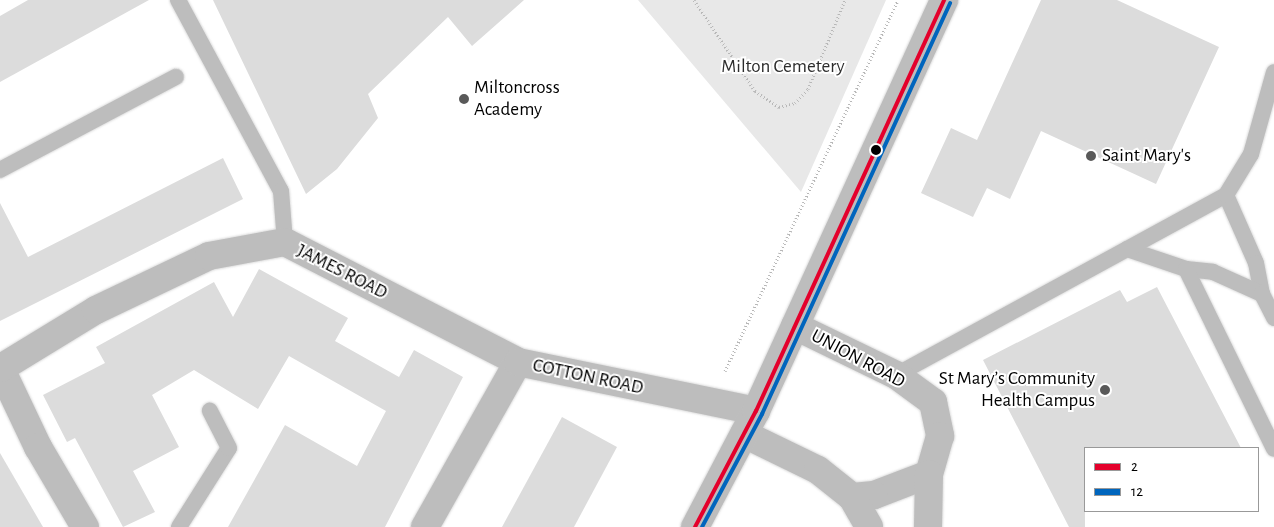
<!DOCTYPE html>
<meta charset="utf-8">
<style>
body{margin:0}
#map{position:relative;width:1274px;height:527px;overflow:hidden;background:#fff;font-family:"Alegreya Sans",sans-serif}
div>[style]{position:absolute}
.green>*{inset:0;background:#e8e8e8}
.building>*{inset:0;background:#dcdcdc}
.path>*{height:3px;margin-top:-1.5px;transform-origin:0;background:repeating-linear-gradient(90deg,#b8b8b8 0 1px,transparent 0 3.5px)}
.roads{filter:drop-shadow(0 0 1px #dbdbdb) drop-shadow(0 0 1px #dbdbdb)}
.service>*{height:16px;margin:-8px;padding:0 8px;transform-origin:8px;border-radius:8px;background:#bdbdbd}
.minor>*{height:28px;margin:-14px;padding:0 14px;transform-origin:14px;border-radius:14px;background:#bdbdbd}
.primary>*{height:28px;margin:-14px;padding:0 14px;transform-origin:14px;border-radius:14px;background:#bdbdbd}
.bus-1>*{height:4px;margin:-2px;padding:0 2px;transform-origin:2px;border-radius:2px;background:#e4002b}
.bus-2>*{height:4px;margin:-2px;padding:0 2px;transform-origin:2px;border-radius:2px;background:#0065bd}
.dots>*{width:14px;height:14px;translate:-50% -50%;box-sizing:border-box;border:2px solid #fff;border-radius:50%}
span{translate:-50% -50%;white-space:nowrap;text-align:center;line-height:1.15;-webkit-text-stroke:4px #fff;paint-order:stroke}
.park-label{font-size:19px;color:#2d2d2d}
.poi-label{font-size:19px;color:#000}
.left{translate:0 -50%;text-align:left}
.right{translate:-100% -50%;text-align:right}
.street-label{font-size:19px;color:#000}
.legend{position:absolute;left:1084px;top:447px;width:175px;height:65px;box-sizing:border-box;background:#fff;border:1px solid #999;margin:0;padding:6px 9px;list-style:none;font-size:15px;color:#000}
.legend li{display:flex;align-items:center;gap:10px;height:25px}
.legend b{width:25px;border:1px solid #999}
</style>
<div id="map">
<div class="green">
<i style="clip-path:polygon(638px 0,886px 0,801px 192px)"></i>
</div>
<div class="building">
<i style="clip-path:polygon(28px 0,149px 0,0 82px,0 16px)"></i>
<i style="clip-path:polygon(213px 0,524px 0,472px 46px,448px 17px,368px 94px,378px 118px,337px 169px,306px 194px)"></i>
<i style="clip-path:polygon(1041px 0,1117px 0,1219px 47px,1156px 184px,1041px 131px,1010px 199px,987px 188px,973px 217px,921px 193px,951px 128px,977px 140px)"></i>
<i style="clip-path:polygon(223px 158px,243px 199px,0 321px,0 203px,28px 257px)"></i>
<i style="clip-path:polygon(259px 269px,348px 318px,335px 341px,399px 377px,414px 350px,463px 377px,385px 527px,228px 527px,285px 425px,357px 466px,386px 411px,289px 356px,258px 409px,194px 370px,152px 395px,179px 447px,133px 471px,155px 512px,123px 527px,75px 438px,67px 442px,43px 395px,105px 363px,96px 347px,214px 282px,233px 317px)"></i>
<i style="clip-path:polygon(1157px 287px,1241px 448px,1085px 448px,1085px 527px,1069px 527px,983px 360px,1120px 290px,1127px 302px)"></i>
<i style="clip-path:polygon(562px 417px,617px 447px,574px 527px,502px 527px)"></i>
<i style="clip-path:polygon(0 453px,43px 527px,0 527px)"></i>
</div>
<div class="path">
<i style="left:694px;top:0;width:110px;rotate:56.2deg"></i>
<i style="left:755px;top:91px;width:29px;rotate:34deg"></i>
<i style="left:779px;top:107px;width:16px;rotate:-14deg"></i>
<i style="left:795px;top:103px;width:19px;rotate:-47deg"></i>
<i style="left:808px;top:89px;width:96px;rotate:-67.4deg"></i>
<i style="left:725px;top:371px;width:409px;rotate:-65deg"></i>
</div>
<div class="roads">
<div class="service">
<i style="left:178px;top:0;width:217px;rotate:61.7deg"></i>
<i style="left:281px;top:191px;width:51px;rotate:85.5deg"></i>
<i style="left:0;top:170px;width:199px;rotate:-27.9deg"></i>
<i style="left:1226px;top:195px;width:74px;rotate:66.2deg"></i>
<i style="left:1256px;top:263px;width:32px;rotate:79deg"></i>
<i style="left:1127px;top:249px;width:62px;rotate:18.7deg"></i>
<i style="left:1186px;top:269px;width:27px;rotate:6deg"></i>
<i style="left:1213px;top:272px;width:54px;rotate:24.2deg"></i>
<i style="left:1262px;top:294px;width:27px;rotate:63deg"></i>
<i style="left:1186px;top:269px;width:200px;rotate:63.9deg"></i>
<i style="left:896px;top:375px;width:376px;rotate:-28.6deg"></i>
<i style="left:1226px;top:195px;width:48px;rotate:-58.6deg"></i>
<i style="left:1251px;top:154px;width:85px;rotate:-74.3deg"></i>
<i style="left:179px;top:527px;width:93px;rotate:-57.7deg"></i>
<i style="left:229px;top:448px;width:42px;rotate:-117.2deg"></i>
</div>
<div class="minor">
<i style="left:795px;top:326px;width:112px;rotate:25.9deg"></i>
<i style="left:896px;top:375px;width:46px;rotate:36.1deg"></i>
<i style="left:933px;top:402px;width:35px;rotate:78deg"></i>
<i style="left:940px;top:436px;width:40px;rotate:106deg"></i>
<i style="left:929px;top:474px;width:59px;rotate:159.1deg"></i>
<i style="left:874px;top:495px;width:22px;rotate:175deg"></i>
<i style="left:0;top:367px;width:89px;rotate:64.6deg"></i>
<i style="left:38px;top:447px;width:93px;rotate:59.6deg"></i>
<i style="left:1px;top:368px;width:111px;rotate:-31.4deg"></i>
<i style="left:96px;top:310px;width:125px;rotate:-25.5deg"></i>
<i style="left:209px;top:256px;width:77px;rotate:-10.4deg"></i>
<i style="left:285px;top:242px;width:262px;rotate:27.2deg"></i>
<i style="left:744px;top:434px;width:82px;rotate:25.9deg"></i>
<i style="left:818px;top:470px;width:43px;rotate:38.5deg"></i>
<i style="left:852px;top:497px;width:34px;rotate:60deg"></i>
<i style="left:425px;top:527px;width:189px;rotate:-60.6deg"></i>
<i style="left:518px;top:362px;width:243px;rotate:11.6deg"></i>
<i style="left:928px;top:527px;width:53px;rotate:-88.9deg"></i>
</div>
<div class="primary">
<i style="left:695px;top:527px;width:131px;rotate:-62.3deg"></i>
<i style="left:756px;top:411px;width:452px;rotate:-65.4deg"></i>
</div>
</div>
<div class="bus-1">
<i style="left:695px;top:527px;width:131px;rotate:-62.3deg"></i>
<i style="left:756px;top:411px;width:452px;rotate:-65.4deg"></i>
</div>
<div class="bus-2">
<i style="left:702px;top:527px;width:128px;rotate:-62deg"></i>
<i style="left:762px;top:414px;width:452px;rotate:-65.4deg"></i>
</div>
<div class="dots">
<i style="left:464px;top:99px;background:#595959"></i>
<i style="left:876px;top:150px;background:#000"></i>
<i style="left:1091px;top:156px;background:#595959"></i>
<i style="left:1105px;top:390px;background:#595959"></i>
</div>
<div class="park-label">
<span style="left:783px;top:67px">Milton Cemetery</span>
</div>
<div class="poi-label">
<span class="left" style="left:474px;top:99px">Miltoncross<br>Academy</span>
<span class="left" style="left:1102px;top:156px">Saint Mary's</span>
<span class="right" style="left:1095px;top:390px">St Mary’s Community<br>Health Campus</span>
</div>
<div class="street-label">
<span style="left:342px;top:272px;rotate:27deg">JAMES ROAD</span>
<span style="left:858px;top:359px;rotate:28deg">UNION ROAD</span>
<span style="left:588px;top:377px;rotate:12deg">COTTON ROAD</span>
</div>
<ul class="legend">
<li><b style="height:6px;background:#e4002b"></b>2</li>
<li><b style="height:6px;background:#0065bd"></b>12</li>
</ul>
</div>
